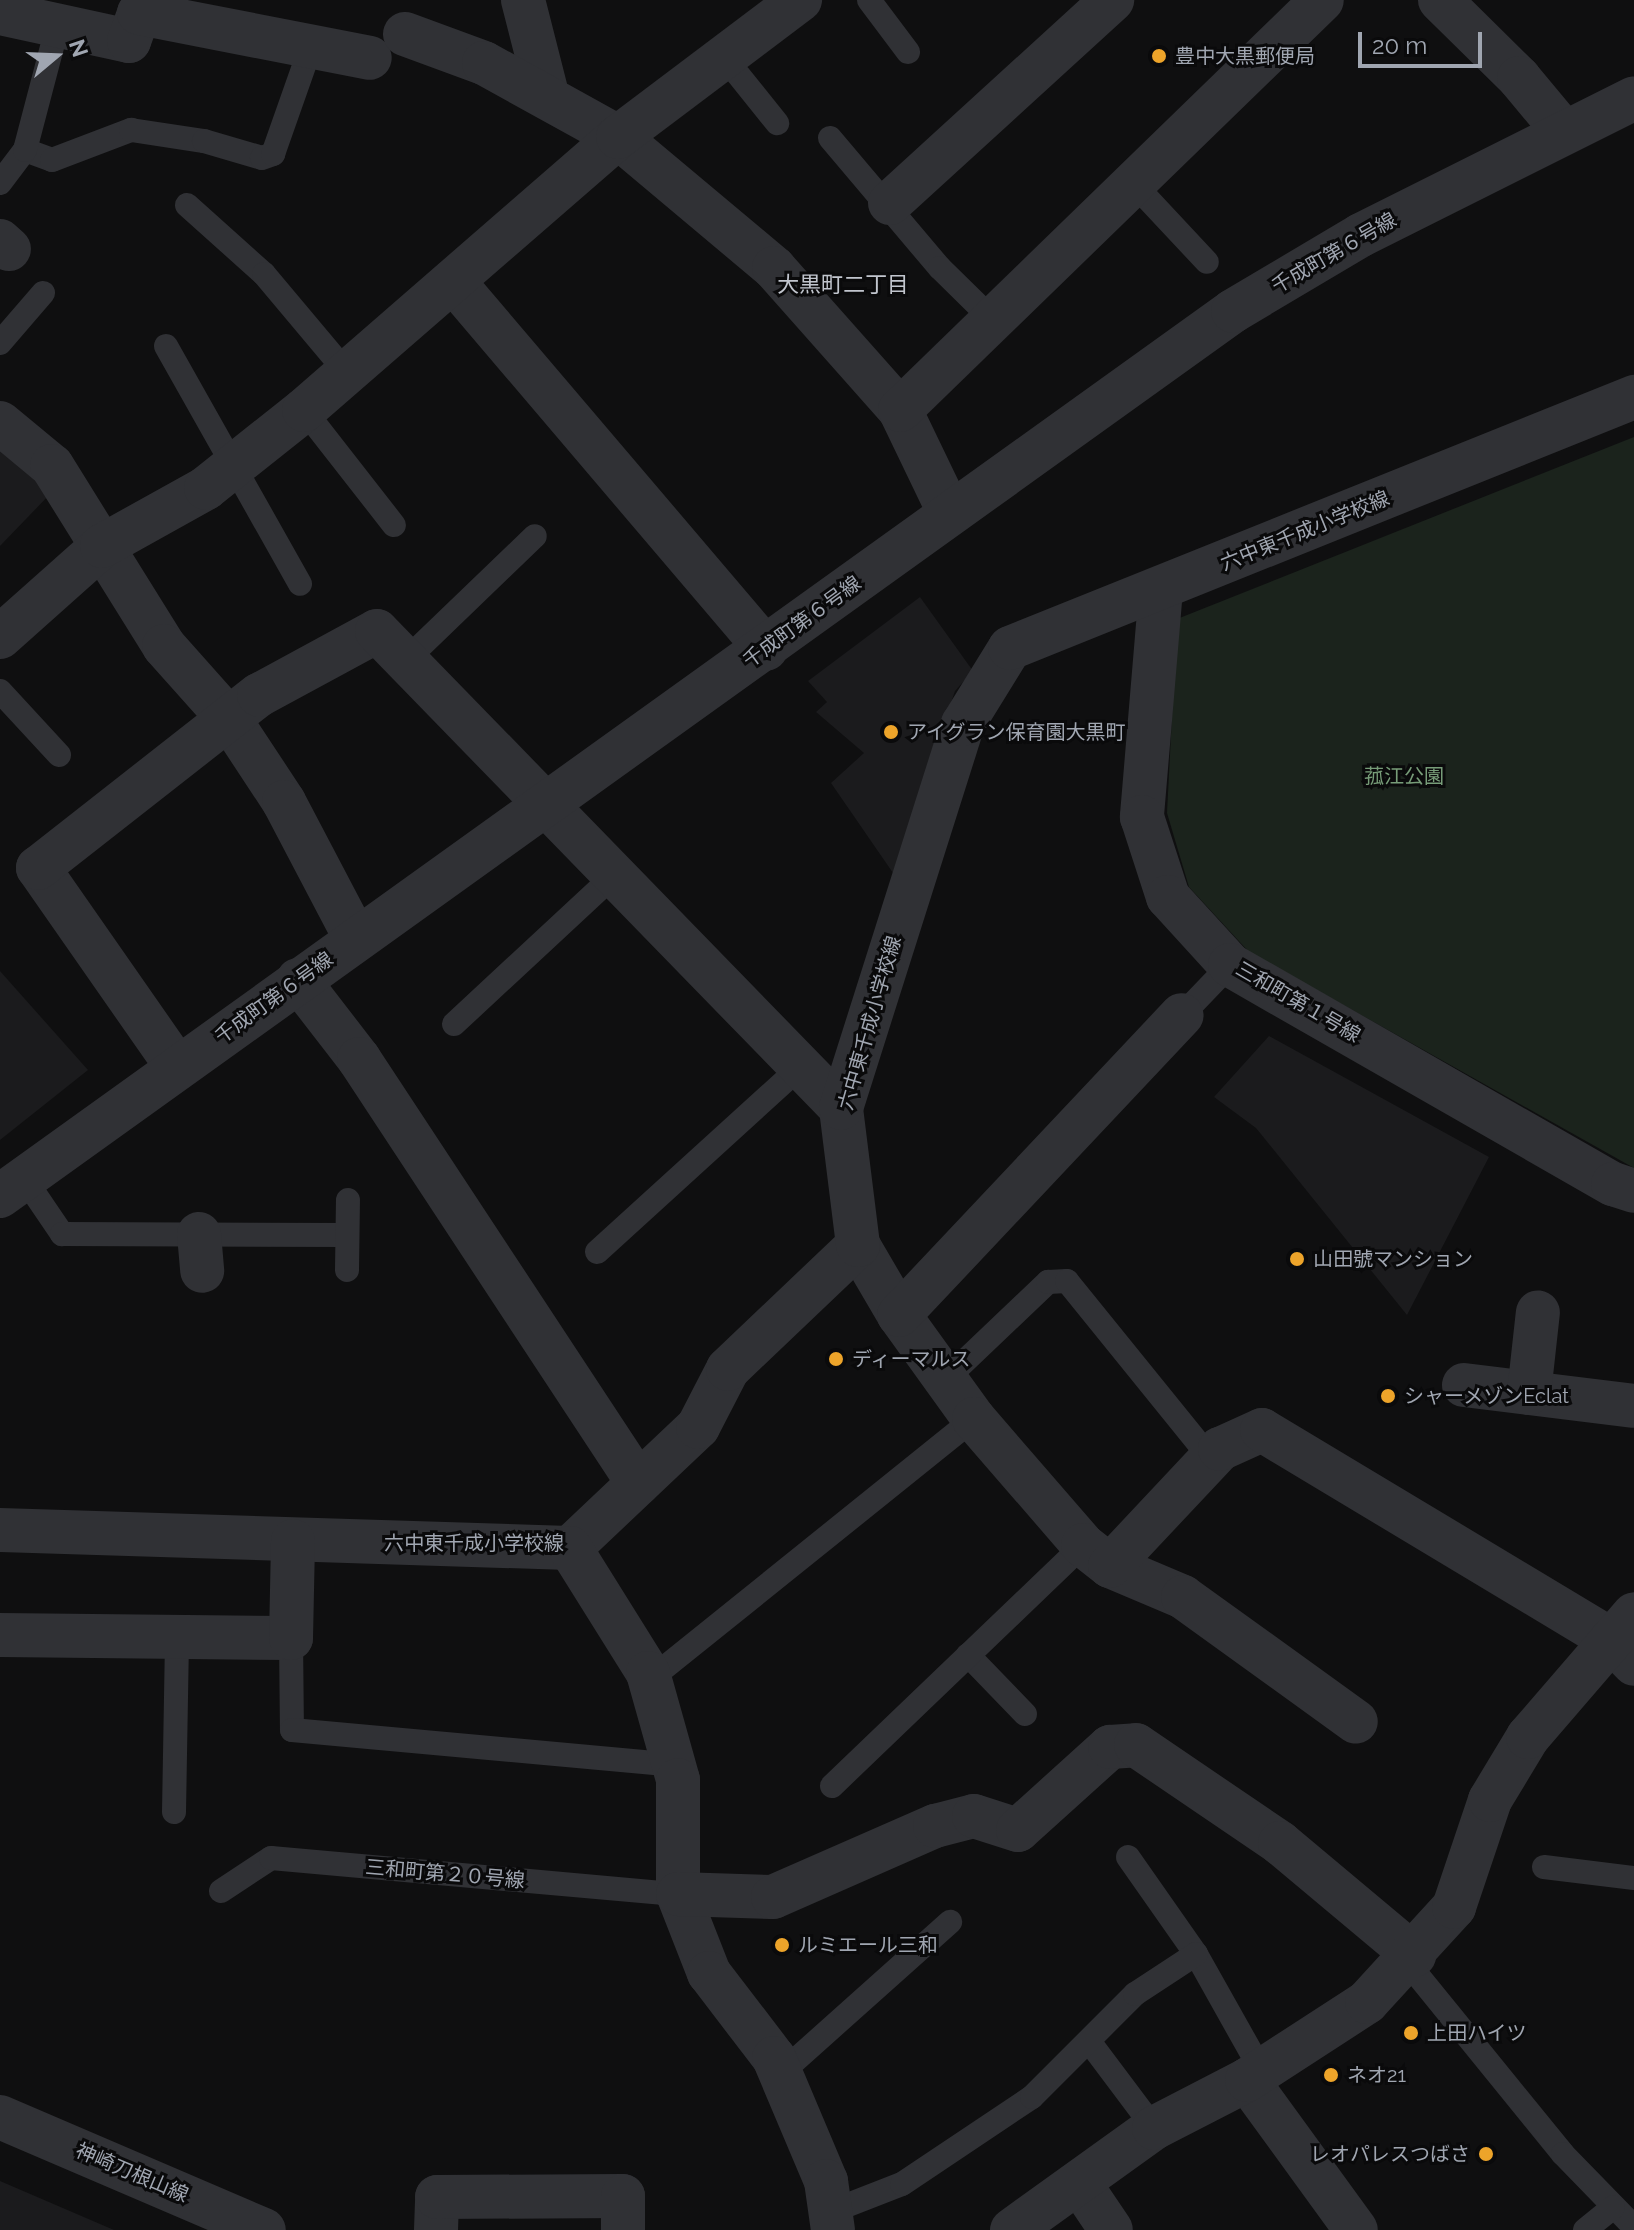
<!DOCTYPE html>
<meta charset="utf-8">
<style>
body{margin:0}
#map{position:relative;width:1634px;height:2230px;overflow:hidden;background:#0f0f10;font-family:Raleway,"Noto Sans JP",sans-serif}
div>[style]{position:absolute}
.built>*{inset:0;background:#1b1b1d}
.green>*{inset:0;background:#1b231c}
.service>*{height:24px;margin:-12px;padding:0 12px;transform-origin:12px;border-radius:12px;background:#303135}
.minor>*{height:44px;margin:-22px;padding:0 22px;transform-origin:22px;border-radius:22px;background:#303135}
.tertiary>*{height:44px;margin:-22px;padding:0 22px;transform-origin:22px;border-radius:22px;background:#303135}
.dots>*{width:22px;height:22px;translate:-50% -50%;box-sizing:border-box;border:4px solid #0a0a0b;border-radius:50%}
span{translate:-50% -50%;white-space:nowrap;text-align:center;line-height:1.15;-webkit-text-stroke:6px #0a0a0b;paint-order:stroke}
.poi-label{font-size:20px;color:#a0a6b1}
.left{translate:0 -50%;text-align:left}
.right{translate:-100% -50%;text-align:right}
.street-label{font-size:20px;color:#a0a6b1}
.park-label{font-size:20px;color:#779c78}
.neighbourhood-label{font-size:22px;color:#c1c5cd}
.north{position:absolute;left:16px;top:16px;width:80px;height:80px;-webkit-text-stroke:6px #0a0a0b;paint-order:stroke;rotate:71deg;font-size:22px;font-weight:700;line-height:32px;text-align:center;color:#a0a6b1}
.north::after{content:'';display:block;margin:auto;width:28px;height:36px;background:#a0a6b1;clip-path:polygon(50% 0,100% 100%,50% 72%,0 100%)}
.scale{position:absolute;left:1358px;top:32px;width:124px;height:36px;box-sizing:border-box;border:4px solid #a0a6b1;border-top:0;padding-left:10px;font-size:24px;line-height:28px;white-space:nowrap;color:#a0a6b1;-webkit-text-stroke:6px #0a0a0b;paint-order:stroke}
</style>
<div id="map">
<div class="built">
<i style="clip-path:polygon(0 441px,53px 491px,0 546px)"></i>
<i style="clip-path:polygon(920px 597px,973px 671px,955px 691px,893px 873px,831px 783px,864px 753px,816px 712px,827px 702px,808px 681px)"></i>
<i style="clip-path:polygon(0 971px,88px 1070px,0 1140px)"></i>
<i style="clip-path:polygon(1269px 1036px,1489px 1157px,1407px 1315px,1256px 1128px,1214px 1097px)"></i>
<i style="clip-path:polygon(0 2181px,114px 2230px,0 2230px)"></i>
</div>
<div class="green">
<i style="clip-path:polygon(1634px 437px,1634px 1168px,1249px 952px,1189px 887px,1167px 813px,1177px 619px)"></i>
</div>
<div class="service">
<i style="left:869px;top:0;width:65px;rotate:53.1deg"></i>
<i style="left:724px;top:57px;width:85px;rotate:51.2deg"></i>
<i style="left:830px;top:138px;width:170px;rotate:49.8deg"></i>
<i style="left:940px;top:268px;width:74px;rotate:44.5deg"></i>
<i style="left:25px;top:150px;width:29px;rotate:20deg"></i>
<i style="left:52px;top:160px;width:85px;rotate:-20.8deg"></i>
<i style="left:131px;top:130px;width:74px;rotate:8.6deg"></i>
<i style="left:204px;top:141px;width:60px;rotate:16.3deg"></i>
<i style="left:262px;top:158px;width:12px;rotate:-20deg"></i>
<i style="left:273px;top:154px;width:114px;rotate:-70.6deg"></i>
<i style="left:0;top:183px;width:41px;rotate:-52.9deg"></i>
<i style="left:25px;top:150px;width:126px;rotate:-75.3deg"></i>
<i style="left:1133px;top:183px;width:108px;rotate:46.9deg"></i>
<i style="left:187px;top:205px;width:103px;rotate:41.9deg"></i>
<i style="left:264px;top:274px;width:129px;rotate:50deg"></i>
<i style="left:0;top:343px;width:66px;rotate:-49.3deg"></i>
<i style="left:166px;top:346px;width:273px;rotate:60.6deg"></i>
<i style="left:304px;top:410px;width:146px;rotate:52deg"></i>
<i style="left:405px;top:661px;width:180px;rotate:-43.9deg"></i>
<i style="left:0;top:691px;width:87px;rotate:47.3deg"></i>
<i style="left:1182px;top:1015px;width:69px;rotate:-46.2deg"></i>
<i style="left:454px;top:1024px;width:216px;rotate:-42.9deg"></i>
<i style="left:24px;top:1178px;width:68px;rotate:55.8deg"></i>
<i style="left:62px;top:1234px;width:285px;rotate:0.2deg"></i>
<i style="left:597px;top:1252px;width:275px;rotate:-42.3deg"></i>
<i style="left:347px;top:1270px;width:70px;rotate:-89.2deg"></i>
<i style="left:946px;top:1379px;width:141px;rotate:-43.6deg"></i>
<i style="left:1048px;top:1282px;width:19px;rotate:-3deg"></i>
<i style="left:1067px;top:1281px;width:229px;rotate:51deg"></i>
<i style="left:291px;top:1638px;width:92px;rotate:89.4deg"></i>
<i style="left:292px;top:1730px;width:383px;rotate:5.2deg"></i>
<i style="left:968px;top:1655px;width:82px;rotate:46deg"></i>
<i style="left:649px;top:1680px;width:417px;rotate:-38.8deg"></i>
<i style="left:832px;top:1786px;width:348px;rotate:-43.8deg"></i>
<i style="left:174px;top:1812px;width:172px;rotate:-89deg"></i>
<i style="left:1128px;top:1857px;width:118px;rotate:55deg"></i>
<i style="left:1196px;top:1954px;width:133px;rotate:60.7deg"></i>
<i style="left:1544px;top:1867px;width:91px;rotate:7deg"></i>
<i style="left:221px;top:1891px;width:60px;rotate:-33.4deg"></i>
<i style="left:271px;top:1858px;width:409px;rotate:5.1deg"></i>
<i style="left:1407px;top:1962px;width:247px;rotate:50.9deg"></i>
<i style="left:1563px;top:2154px;width:102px;rotate:45.8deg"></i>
<i style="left:1091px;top:2044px;width:105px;rotate:53.1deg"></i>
<i style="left:781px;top:2073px;width:227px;rotate:-41.8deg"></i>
<i style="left:830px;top:2212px;width:77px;rotate:-21.3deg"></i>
<i style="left:902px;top:2184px;width:156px;rotate:-33.8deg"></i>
<i style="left:1032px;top:2097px;width:146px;rotate:-45deg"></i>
<i style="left:1135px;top:1994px;width:73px;rotate:-33.3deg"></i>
<i style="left:1585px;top:2230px;width:36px;rotate:-39deg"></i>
</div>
<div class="minor">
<i style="left:523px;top:0;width:101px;rotate:75.7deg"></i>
<i style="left:1440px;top:0;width:111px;rotate:44.6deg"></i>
<i style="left:1519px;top:78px;width:70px;rotate:50.2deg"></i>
<i style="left:0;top:13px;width:132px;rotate:12.2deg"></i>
<i style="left:129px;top:41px;width:30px;rotate:-70deg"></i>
<i style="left:139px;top:13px;width:235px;rotate:11deg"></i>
<i style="left:405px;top:34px;width:84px;rotate:20.2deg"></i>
<i style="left:484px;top:63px;width:153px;rotate:28.9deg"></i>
<i style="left:618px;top:137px;width:204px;rotate:40deg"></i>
<i style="left:774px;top:268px;width:190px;rotate:48.4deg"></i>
<i style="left:900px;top:410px;width:115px;rotate:64.3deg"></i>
<i style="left:890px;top:203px;width:301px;rotate:-42.4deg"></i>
<i style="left:0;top:241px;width:12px;rotate:42deg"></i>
<i style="left:453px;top:281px;width:483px;rotate:49.6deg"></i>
<i style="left:900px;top:410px;width:588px;rotate:-44.17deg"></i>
<i style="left:0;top:423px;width:67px;rotate:39.6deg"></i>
<i style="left:52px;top:466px;width:212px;rotate:58.1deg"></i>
<i style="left:164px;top:646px;width:99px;rotate:48.3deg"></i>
<i style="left:230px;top:720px;width:98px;rotate:56.6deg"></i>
<i style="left:284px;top:802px;width:155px;rotate:62.3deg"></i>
<i style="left:1161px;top:589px;width:229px;rotate:94.8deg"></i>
<i style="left:1142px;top:817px;width:84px;rotate:72deg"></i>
<i style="left:1168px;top:897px;width:92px;rotate:47.6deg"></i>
<i style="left:1230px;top:965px;width:441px;rotate:29.8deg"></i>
<i style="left:1613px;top:1184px;width:22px;rotate:18deg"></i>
<i style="left:0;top:637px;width:137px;rotate:-41.7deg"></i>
<i style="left:102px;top:546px;width:119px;rotate:-29.1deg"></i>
<i style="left:206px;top:488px;width:125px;rotate:-38.5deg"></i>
<i style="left:304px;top:410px;width:416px;rotate:-41deg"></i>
<i style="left:618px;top:137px;width:228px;rotate:-37deg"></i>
<i style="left:298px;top:980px;width:100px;rotate:52.3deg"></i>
<i style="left:359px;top:1059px;width:508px;rotate:56.65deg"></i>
<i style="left:177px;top:1067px;width:243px;rotate:-124.9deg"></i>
<i style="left:38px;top:868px;width:281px;rotate:-38.1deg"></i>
<i style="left:259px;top:695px;width:134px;rotate:-28.5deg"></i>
<i style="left:377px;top:631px;width:665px;rotate:45.79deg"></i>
<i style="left:199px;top:1234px;width:37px;rotate:85deg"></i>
<i style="left:858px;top:1245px;width:81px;rotate:59.6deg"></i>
<i style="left:899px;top:1315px;width:128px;rotate:54.2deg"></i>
<i style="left:974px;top:1419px;width:167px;rotate:49.1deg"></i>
<i style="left:1083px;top:1545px;width:34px;rotate:38deg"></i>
<i style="left:1110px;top:1566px;width:79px;rotate:23deg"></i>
<i style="left:1183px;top:1597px;width:213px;rotate:35.8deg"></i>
<i style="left:899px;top:1315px;width:412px;rotate:-46.7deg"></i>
<i style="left:1464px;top:1385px;width:171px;rotate:7deg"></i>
<i style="left:1529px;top:1393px;width:81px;rotate:-83.7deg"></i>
<i style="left:0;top:1530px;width:570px;rotate:1.81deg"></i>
<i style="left:570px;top:1548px;width:176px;rotate:-43.4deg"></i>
<i style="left:698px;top:1427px;width:65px;rotate:-62.7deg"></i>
<i style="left:728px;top:1369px;width:180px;rotate:-43.6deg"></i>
<i style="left:858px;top:1245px;width:138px;rotate:-97.1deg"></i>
<i style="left:841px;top:1108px;width:403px;rotate:-72.4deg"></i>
<i style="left:963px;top:724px;width:89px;rotate:-58.3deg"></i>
<i style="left:570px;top:1548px;width:147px;rotate:58deg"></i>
<i style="left:648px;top:1673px;width:111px;rotate:74.3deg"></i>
<i style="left:678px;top:1780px;width:114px;rotate:90deg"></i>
<i style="left:678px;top:1894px;width:85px;rotate:68.6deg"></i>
<i style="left:709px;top:1973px;width:107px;rotate:52.6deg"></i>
<i style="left:774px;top:2058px;width:134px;rotate:67.1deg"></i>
<i style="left:826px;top:2181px;width:49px;rotate:81.9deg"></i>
<i style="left:1110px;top:1566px;width:161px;rotate:-46.8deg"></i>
<i style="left:1220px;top:1449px;width:46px;rotate:-24.3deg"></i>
<i style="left:1262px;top:1430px;width:407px;rotate:31deg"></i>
<i style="left:1611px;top:1640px;width:33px;rotate:46deg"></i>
<i style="left:0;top:1635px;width:291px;rotate:0.6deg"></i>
<i style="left:291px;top:1638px;width:97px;rotate:-88.8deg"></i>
<i style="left:678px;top:1894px;width:95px;rotate:1.8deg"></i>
<i style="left:773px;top:1897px;width:177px;rotate:-23.7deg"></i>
<i style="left:935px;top:1826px;width:40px;rotate:-14.4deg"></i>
<i style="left:974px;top:1816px;width:46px;rotate:17.7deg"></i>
<i style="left:1018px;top:1830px;width:124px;rotate:-42.1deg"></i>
<i style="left:1110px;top:1747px;width:26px;rotate:-4deg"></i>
<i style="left:1136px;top:1745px;width:174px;rotate:34.2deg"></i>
<i style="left:1280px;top:1843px;width:175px;rotate:39.9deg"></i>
<i style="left:1247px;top:2080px;width:185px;rotate:54deg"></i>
<i style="left:1080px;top:2184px;width:55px;rotate:56deg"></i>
<i style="left:436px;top:2230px;width:33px;rotate:-88deg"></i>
<i style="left:437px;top:2197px;width:186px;rotate:-0.3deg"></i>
<i style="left:623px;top:2196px;width:34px;rotate:90deg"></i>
<i style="left:1012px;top:2230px;width:175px;rotate:-35.7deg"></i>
<i style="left:1154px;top:2128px;width:105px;rotate:-27.3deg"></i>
<i style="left:1247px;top:2080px;width:143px;rotate:-33deg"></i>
<i style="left:1367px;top:2002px;width:129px;rotate:-47.5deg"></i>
<i style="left:1454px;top:1907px;width:113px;rotate:-71.4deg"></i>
<i style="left:1490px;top:1800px;width:74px;rotate:-58.9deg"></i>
<i style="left:1528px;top:1737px;width:162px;rotate:-49.2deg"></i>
</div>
<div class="tertiary">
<i style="left:1010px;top:648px;width:673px;rotate:-21.91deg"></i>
<i style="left:0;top:1196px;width:1518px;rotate:-35.67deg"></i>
<i style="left:1233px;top:311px;width:149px;rotate:-30.7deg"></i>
<i style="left:1361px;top:235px;width:305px;rotate:-26.6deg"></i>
<i style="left:0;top:2117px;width:287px;rotate:23.2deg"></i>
</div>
<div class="dots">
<i style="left:1159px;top:56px;background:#eda42a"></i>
<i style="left:891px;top:732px;background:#eda42a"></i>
<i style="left:1297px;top:1259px;background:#eda42a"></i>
<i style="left:836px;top:1359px;background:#eda42a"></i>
<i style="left:1388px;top:1396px;background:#eda42a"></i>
<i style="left:782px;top:1945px;background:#eda42a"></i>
<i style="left:1411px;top:2033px;background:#eda42a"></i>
<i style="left:1331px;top:2075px;background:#eda42a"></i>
<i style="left:1486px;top:2154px;background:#eda42a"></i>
</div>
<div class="poi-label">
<span class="left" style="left:1175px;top:56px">豊中大黒郵便局</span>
<span class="left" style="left:907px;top:732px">アイグラン保育園大黒町</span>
<span class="left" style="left:1313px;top:1259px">山田號マンション</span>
<span class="left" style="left:852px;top:1359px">ディーマルス</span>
<span class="left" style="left:1404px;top:1396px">シャーメゾンEclat</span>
<span class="left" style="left:798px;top:1945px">ルミエール三和</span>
<span class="left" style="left:1427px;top:2033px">上田ハイツ</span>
<span class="left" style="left:1347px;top:2075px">ネオ21</span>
<span class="right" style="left:1470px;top:2154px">レオパレスつばさ</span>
</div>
<div class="street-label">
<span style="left:1334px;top:253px;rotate:-30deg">千成町第６号線</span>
<span style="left:1305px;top:531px;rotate:-22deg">六中東千成小学校線</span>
<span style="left:802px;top:622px;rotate:-36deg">千成町第６号線</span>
<span style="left:274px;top:998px;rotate:-36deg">千成町第６号線</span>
<span style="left:1298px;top:1002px;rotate:30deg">三和町第１号線</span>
<span style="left:870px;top:1023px;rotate:-74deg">六中東千成小学校線</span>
<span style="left:474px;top:1543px">六中東千成小学校線</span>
<span style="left:445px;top:1874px;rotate:5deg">三和町第２０号線</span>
<span style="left:132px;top:2173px;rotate:23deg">神崎刀根山線</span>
</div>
<div class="park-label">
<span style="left:1404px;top:776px">菰江公園</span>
</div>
<div class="neighbourhood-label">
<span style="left:843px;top:285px">大黒町二丁目</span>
</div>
<div class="north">N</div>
<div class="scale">20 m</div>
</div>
